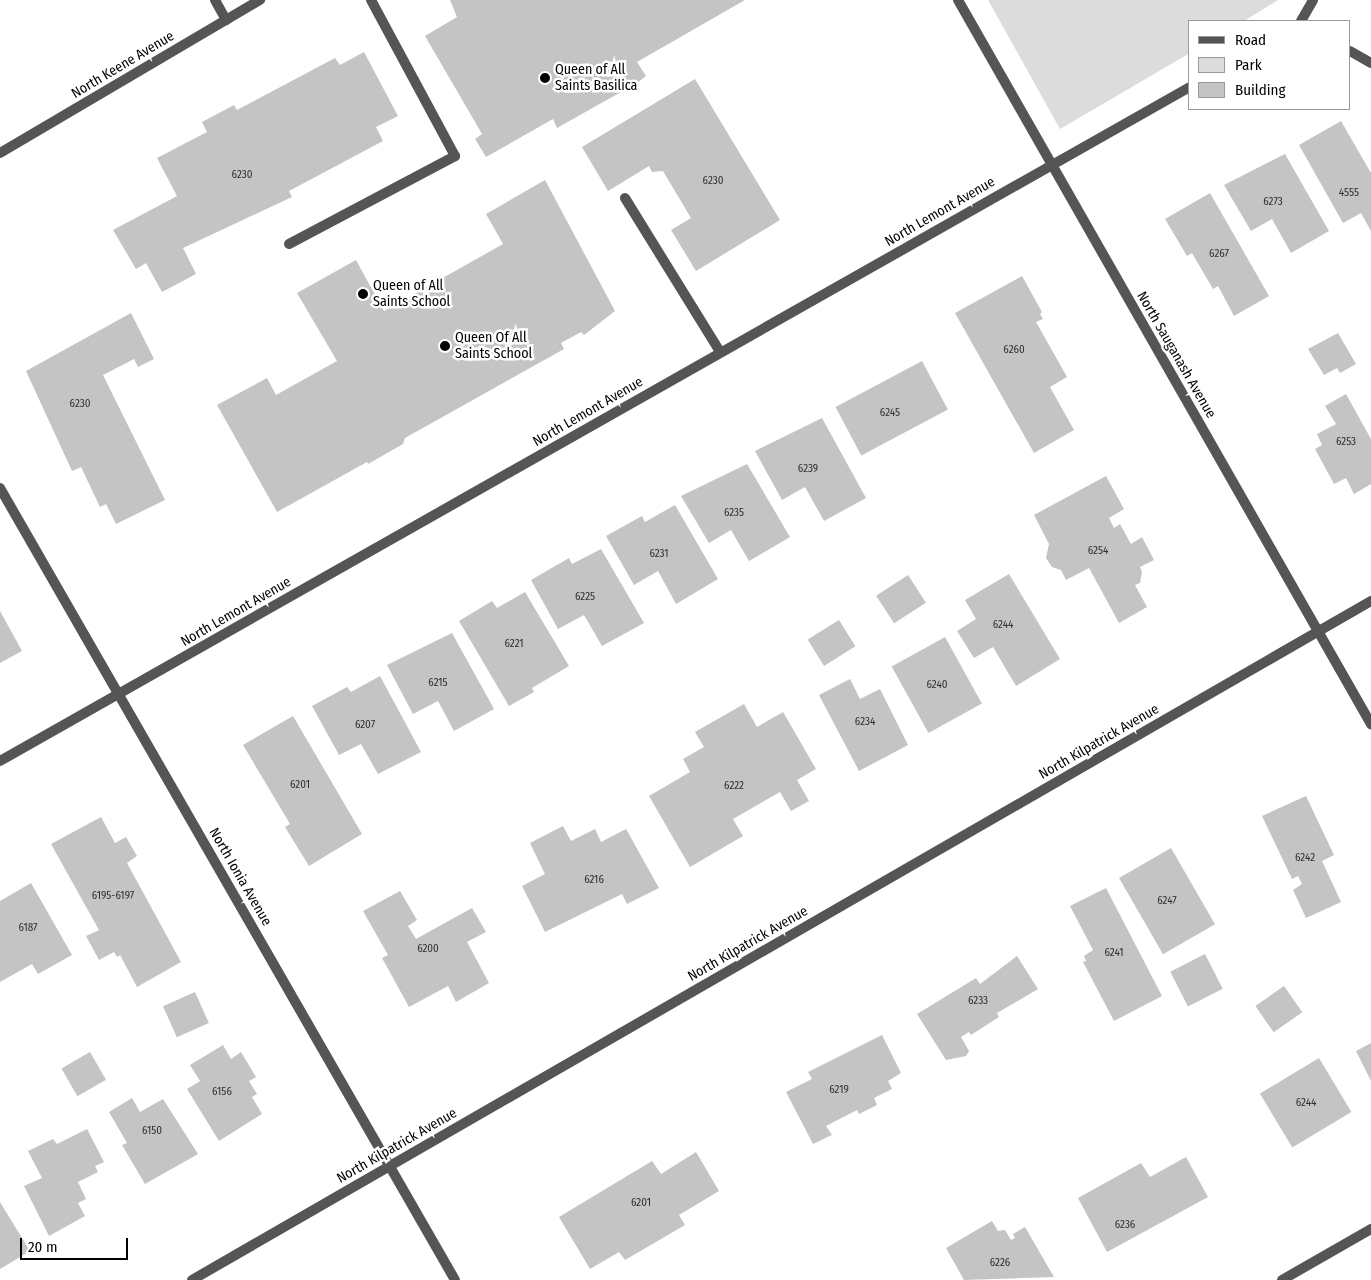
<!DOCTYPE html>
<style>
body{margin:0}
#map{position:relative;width:1371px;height:1280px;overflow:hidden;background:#fff;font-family:"Fira Sans Condensed",sans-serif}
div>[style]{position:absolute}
.green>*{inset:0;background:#dcdcdc}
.building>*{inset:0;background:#c4c4c4;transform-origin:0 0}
.lane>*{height:10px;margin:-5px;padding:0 5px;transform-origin:5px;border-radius:5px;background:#555}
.street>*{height:10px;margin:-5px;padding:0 5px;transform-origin:5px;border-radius:5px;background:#555}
.dots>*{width:14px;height:14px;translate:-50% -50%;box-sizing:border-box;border:2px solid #fff;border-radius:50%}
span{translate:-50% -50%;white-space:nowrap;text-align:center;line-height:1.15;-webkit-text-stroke:5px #fff;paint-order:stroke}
.number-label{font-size:11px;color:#313131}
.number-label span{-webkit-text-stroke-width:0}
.street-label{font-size:14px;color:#000}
.poi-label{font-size:14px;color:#000}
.left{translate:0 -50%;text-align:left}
.legend{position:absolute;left:1188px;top:20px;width:162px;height:90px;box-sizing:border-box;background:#fff;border:1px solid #999;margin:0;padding:6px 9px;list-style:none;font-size:15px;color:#000}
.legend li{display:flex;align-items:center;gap:10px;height:25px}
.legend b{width:25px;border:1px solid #999}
.scale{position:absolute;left:20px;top:1238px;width:108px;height:22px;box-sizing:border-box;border:2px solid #000;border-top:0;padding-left:6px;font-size:15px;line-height:18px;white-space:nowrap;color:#000;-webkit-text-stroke:4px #fff;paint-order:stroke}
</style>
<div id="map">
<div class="green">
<i style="clip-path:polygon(988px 0,1278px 0,1244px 21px,1190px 21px,1190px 53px,1060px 129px)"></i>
</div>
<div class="building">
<i style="clip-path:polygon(450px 0,745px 0,637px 62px,646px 76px,637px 83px,557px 128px,553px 119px,486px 157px,475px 139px,482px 134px,425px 36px,457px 17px)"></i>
<i style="clip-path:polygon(364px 52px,398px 116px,376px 127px,383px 141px,289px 191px,292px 197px,183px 248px,196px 274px,162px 292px,146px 263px,136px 269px,113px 230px,177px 196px,157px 158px,207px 132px,202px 122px,234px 105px,237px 110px,335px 58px,340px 65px)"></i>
<i style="clip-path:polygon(695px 79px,780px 220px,696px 271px,671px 230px,691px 218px,663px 171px,652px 172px,649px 166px,608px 191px,582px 147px)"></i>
<i style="clip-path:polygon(1341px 121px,1371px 173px,1371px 231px,1361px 213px,1343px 223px,1299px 145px)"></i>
<i style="clip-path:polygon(1285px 154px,1329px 231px,1291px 253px,1272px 219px,1251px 231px,1224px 185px)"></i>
<i style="clip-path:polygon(545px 180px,615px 311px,584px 335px,581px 332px,561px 343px,564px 349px,405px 438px,403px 444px,368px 464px,367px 462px,277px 512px,217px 405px,267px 378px,276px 395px,337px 361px,297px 293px,356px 260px,384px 311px,503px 244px,486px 214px)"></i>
<i style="clip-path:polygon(1210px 193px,1269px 296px,1234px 316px,1218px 286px,1213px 289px,1192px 253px,1187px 256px,1165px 219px)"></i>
<i style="clip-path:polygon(1022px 276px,1042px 312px,1040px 314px,1043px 319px,1036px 322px,1067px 377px,1050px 387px,1074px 430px,1034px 453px,955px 313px)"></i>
<i style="clip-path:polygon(131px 313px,154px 359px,138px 367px,134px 359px,103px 375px,165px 500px,116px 524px,106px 504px,100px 507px,81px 467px,72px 471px,26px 371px)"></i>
<i style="clip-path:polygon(1338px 333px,1356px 364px,1340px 373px,1337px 368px,1324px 375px,1308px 349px)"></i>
<i style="left:922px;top:361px;width:55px;height:98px;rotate:62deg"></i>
<i style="clip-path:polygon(1346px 394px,1371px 439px,1371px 484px,1354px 494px,1346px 478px,1334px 484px,1315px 449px,1322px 445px,1317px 434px,1336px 424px,1325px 406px)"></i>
<i style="clip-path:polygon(822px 418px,866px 498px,824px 521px,805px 487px,782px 500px,755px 451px)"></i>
<i style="clip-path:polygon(747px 464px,790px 537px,749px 561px,731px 530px,709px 543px,681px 496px)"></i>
<i style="clip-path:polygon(1106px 476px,1124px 509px,1109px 518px,1114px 528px,1120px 524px,1131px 544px,1142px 537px,1154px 560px,1140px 567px,1142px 572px,1140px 583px,1135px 585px,1147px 607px,1119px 623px,1089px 568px,1066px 580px,1061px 570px,1052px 567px,1046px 558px,1049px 544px,1034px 515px)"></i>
<i style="clip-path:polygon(675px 505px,718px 579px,676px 604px,658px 571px,634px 585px,606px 536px,642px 516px,645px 522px)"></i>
<i style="clip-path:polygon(601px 549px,644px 623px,602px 646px,584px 615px,558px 629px,531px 580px,569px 558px,572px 564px)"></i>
<i style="clip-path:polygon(1009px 574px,1060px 659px,1016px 686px,993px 647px,974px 658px,957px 631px,976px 619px,965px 600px)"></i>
<i style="left:908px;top:575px;width:33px;height:38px;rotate:57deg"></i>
<i style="clip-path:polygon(525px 592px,569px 666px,532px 688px,534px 692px,509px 706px,459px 621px,492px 601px,497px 608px)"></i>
<i style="clip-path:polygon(0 611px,22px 651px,0 663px)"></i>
<i style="left:839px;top:620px;width:31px;height:37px;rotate:58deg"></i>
<i style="clip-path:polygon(452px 633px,494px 709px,454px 731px,438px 701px,413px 714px,387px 665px)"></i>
<i style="left:945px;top:637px;width:76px;height:61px;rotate:61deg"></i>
<i style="clip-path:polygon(380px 676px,421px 752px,378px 774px,361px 744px,339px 755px,312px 706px,347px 687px,351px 692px)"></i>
<i style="clip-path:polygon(850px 679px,860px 699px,880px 689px,908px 745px,859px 771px,819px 695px)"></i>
<i style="clip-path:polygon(744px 704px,757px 727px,783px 712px,816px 769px,797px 780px,809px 801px,791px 811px,780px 792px,733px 819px,743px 836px,690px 867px,649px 796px,690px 772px,683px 759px,704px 747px,695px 732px)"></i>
<i style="clip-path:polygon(293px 716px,362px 834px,309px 866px,285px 827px,290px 824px,243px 745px)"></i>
<i style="clip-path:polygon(1306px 796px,1334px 855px,1322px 861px,1341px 902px,1306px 918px,1293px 890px,1302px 884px,1298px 876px,1292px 879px,1262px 816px)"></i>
<i style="clip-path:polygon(101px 817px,115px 843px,126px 837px,137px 856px,127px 863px,181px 962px,137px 987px,120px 955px,117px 957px,114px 952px,99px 960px,86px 936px,99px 930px,51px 844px)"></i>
<i style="clip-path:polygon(563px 826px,571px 841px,595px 829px,601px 842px,626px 829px,659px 888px,627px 904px,622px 894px,545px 932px,522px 886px,545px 874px,530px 843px)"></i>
<i style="left:1171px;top:848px;width:88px;height:60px;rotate:60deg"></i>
<i style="clip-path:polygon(31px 883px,72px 955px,38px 974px,32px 964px,0 982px,0 901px)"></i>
<i style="clip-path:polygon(1106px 888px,1162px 996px,1114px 1021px,1083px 962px,1086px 961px,1084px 956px,1093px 950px,1070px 906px)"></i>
<i style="clip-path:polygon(400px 891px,417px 920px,408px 926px,416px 939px,472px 908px,486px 932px,467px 942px,489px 983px,456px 1002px,448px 986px,409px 1007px,382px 958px,388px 955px,363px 911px)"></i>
<i style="left:1205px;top:954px;width:39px;height:39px;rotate:63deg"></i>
<i style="clip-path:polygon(1017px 956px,1038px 989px,997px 1013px,999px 1017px,971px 1035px,969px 1032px,961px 1037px,969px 1051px,966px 1056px,946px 1060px,917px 1014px,976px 978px,980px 984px)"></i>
<i style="left:1284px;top:986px;width:32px;height:35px;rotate:55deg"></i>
<i style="left:195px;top:992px;width:34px;height:35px;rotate:66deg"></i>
<i style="clip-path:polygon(882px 1035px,901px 1073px,888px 1081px,892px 1089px,874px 1098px,877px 1105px,859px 1114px,857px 1110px,826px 1126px,832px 1135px,813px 1144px,786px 1092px,812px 1079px,808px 1072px)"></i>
<i style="clip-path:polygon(1371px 1043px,1371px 1081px,1356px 1051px)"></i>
<i style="clip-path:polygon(223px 1045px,231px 1059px,241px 1052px,256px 1077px,249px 1081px,257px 1094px,252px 1097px,262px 1114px,219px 1141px,187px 1089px,200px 1081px,190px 1065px)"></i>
<i style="left:90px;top:1052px;width:32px;height:33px;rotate:60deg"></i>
<i style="left:1319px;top:1058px;width:63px;height:69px;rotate:59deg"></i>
<i style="clip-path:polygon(132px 1098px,140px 1112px,163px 1099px,198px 1154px,145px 1184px,122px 1145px,127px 1143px,109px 1112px)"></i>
<i style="clip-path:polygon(87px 1129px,104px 1162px,95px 1166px,98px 1172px,78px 1182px,86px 1199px,78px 1203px,85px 1216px,49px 1236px,24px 1186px,42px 1178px,28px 1151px,53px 1139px,57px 1144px)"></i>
<i style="clip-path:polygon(696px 1152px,719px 1191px,679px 1215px,685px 1225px,625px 1260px,619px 1252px,590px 1269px,559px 1217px,652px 1161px,661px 1174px)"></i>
<i style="clip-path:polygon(1186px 1157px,1208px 1197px,1107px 1252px,1078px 1198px,1141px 1163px,1150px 1177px)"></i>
<i style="clip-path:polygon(0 1202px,30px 1251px,0 1269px)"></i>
<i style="clip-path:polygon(992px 1221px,998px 1231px,1005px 1230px,1011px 1240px,1015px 1238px,1013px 1234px,1025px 1227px,1054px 1277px,964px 1280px,946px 1248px)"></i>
</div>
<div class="lane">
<i style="left:215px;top:0;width:23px;rotate:61deg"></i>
<i style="left:625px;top:198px;width:181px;rotate:58.3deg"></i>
<i style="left:289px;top:244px;width:188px;rotate:-27.9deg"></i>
<i style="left:455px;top:156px;width:177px;rotate:-118.3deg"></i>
</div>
<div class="street">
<i style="left:958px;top:0;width:834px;rotate:60.3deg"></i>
<i style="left:1301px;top:21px;width:24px;rotate:-60deg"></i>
<i style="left:1350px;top:51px;width:24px;rotate:30deg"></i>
<i style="left:0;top:153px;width:302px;rotate:-30.5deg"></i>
<i style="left:0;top:488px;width:913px;rotate:60.12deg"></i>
<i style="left:0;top:761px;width:1368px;rotate:-29.53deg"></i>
<i style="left:192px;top:1280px;width:1361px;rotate:-29.94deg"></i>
<i style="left:1282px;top:1280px;width:103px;rotate:-29.8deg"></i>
</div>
<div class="dots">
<i style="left:545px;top:78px;background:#000"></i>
<i style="left:363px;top:294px;background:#000"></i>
<i style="left:445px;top:346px;background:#000"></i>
</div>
<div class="number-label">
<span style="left:242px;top:175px">6230</span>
<span style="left:713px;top:181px">6230</span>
<span style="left:1349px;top:193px">4555</span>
<span style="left:1273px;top:202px">6273</span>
<span style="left:1219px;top:254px">6267</span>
<span style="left:1014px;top:350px">6260</span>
<span style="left:80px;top:404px">6230</span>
<span style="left:890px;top:413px">6245</span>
<span style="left:1346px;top:442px">6253</span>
<span style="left:808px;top:469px">6239</span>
<span style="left:734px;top:513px">6235</span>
<span style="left:1098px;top:551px">6254</span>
<span style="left:659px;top:554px">6231</span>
<span style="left:585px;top:597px">6225</span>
<span style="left:1003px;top:625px">6244</span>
<span style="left:514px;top:644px">6221</span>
<span style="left:438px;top:683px">6215</span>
<span style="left:937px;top:685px">6240</span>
<span style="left:865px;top:722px">6234</span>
<span style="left:365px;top:725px">6207</span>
<span style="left:300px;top:785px">6201</span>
<span style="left:734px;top:786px">6222</span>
<span style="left:1305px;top:858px">6242</span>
<span style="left:594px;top:880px">6216</span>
<span style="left:113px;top:896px">6195-6197</span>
<span style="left:1167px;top:901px">6247</span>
<span style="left:28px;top:928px">6187</span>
<span style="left:428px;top:949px">6200</span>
<span style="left:1114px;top:953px">6241</span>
<span style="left:978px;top:1001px">6233</span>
<span style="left:839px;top:1090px">6219</span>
<span style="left:222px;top:1092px">6156</span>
<span style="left:1306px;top:1103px">6244</span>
<span style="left:152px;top:1131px">6150</span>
<span style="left:641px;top:1203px">6201</span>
<span style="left:1125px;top:1225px">6236</span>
<span style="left:1000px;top:1263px">6226</span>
</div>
<div class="street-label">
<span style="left:123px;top:65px;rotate:-31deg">North Keene Avenue</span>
<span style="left:940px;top:212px;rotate:-30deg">North Lemont Avenue</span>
<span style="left:1176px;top:355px;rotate:60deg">North Sauganash Avenue</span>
<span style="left:588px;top:412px;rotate:-30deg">North Lemont Avenue</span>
<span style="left:236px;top:612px;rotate:-30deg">North Lemont Avenue</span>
<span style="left:1099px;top:742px;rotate:-30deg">North Kilpatrick Avenue</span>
<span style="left:240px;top:877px;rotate:60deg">North Ionia Avenue</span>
<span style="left:748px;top:944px;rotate:-30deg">North Kilpatrick Avenue</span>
<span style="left:397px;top:1146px;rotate:-30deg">North Kilpatrick Avenue</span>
</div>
<div class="poi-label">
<span class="left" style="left:555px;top:78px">Queen of All<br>Saints Basilica</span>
<span class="left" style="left:373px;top:294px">Queen of All<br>Saints School</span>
<span class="left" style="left:455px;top:346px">Queen Of All<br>Saints School</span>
</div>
<ul class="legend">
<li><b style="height:6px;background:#555"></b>Road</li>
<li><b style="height:14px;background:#dcdcdc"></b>Park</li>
<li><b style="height:14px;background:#c4c4c4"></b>Building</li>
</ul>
<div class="scale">20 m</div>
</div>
